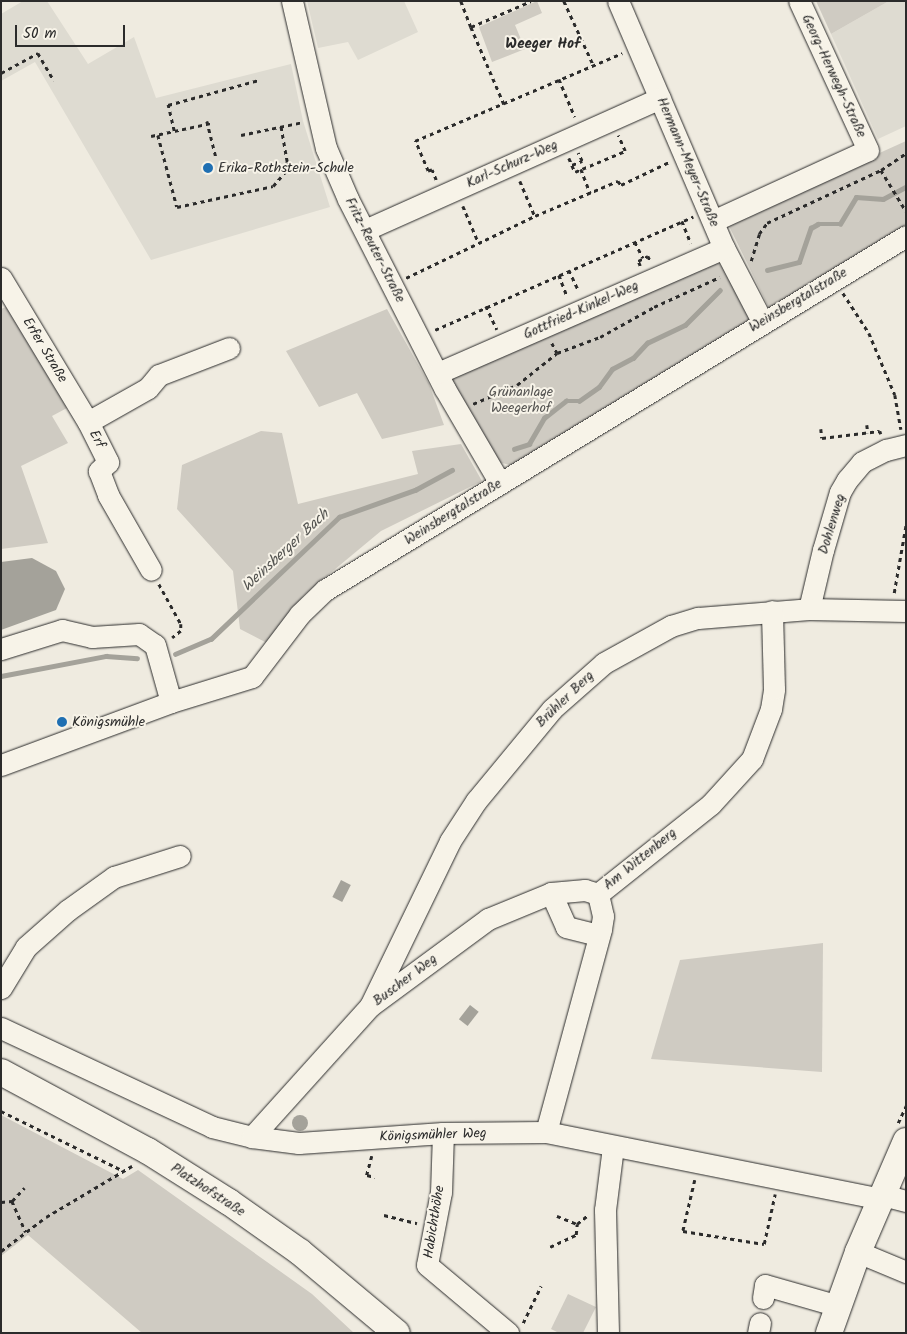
<!DOCTYPE html>
<meta charset="utf-8">
<style>
body{margin:0}
#map{position:relative;width:907px;height:1334px;overflow:hidden;background:#efebe0;font-family:Kalam,sans-serif}
div>[style]{position:absolute}
.built>*{inset:0;background:#dedbd1}
.green>*{inset:0;background:#cfcbc2}
.water>*{inset:0;background:#a4a29a;transform-origin:0 0}
.round{border-radius:50%}
.stream>*{height:4.5px;margin:-2.25px;padding:0 2.25px;transform-origin:2.25px;border-radius:2.25px;background:#a4a29a}
.path>*{height:2.5px;margin-top:-1.25px;transform-origin:0;background:repeating-linear-gradient(90deg,#2b2b2b 0 4px,transparent 0 8px)}
.roads{filter:drop-shadow(0 0 1px #2b2b2b) drop-shadow(0 0 1px #2b2b2b)}
.minor>*{height:21px;margin:-10.5px;padding:0 10.5px;transform-origin:10.5px;border-radius:10.5px;background:#f7f3e8}
.major>*{height:26px;margin:-13px;padding:0 13px;transform-origin:13px;border-radius:13px;background:#f7f3e8}
.dots>*{width:14px;height:14px;translate:-50% -50%;box-sizing:border-box;border:2px solid #f7f3e8;border-radius:50%}
span{translate:-50% -50%;white-space:nowrap;text-align:center;line-height:1.15;-webkit-text-stroke:4px #f7f3e8;paint-order:stroke}
.street-label{font-size:14px;color:#2b2b2b}
.poi-label{font-size:14px;color:#2b2b2b}
.left{translate:0 -50%;text-align:left}
.park-label{font-size:14px;color:#545351}
.neighbourhood-label{font-size:15px;color:#2b2b2b;font-weight:700}
.water-label{font-size:15px;color:#555552;font-style:italic}
.frame{position:absolute;inset:0;border:2px solid #2b2b2b;pointer-events:none}
.scale{position:absolute;left:15px;top:25px;width:110px;height:22px;box-sizing:border-box;border:2px solid #2b2b2b;border-top:0;padding-left:6px;font-size:15px;line-height:18px;white-space:nowrap;color:#2b2b2b;-webkit-text-stroke:4px #f7f3e8;paint-order:stroke}
</style>
<div id="map">
<div class="built">
<i style="clip-path:polygon(23px 1px,47px 1px,88px 64px,134px 37px,156px 98px,291px 64px,303px 121px,330px 207px,151px 260px,35px 62px,1px 81px,1px 14px)"></i>
<i style="clip-path:polygon(307px 1px,404px 1px,418px 32px,358px 60px,348px 42px,318px 48px)"></i>
<i style="clip-path:polygon(889px 1px,906px 1px,906px 126px,878px 139px,831px 34px)"></i>
</div>
<div class="green">
<i style="clip-path:polygon(537px 1px,542px 13px,515px 25px,525px 49px,492px 62px,479px 27px)"></i>
<i style="clip-path:polygon(816px 1px,889px 1px,831px 34px)"></i>
<i style="clip-path:polygon(906px 141px,906px 229px,770px 310px,727px 222px)"></i>
<i style="clip-path:polygon(715px 262px,724px 267px,750px 314px,749px 321px,514px 466px,498px 462px,453px 381px,453px 377px)"></i>
<i style="clip-path:polygon(6px 307px,67px 408px,52px 416px,68px 443px,21px 466px,48px 543px,1px 549px,1px 309px)"></i>
<i style="clip-path:polygon(387px 309px,429px 384px,444px 425px,382px 439px,357px 393px,319px 407px,286px 351px)"></i>
<i style="clip-path:polygon(261px 431px,282px 433px,298px 504px,418px 474px,412px 451px,461px 444px,482px 481px,381px 531px,304px 595px,269px 644px,240px 629px,233px 571px,177px 509px,182px 465px)"></i>
<i style="clip-path:polygon(823px 943px,822px 1072px,651px 1059px,680px 960px)"></i>
<i style="clip-path:polygon(1px 1115px,123px 1179px,138px 1170px,312px 1294px,354px 1333px,142px 1333px,28px 1235px,1px 1256px)"></i>
<i style="clip-path:polygon(568px 1294px,596px 1307px,583px 1333px,559px 1333px,551px 1329px)"></i>
</div>
<div class="water">
<i style="clip-path:polygon(32px 558px,56px 571px,65px 589px,56px 610px,1px 630px,1px 562px)"></i>
<i style="left:341px;top:880px;width:11px;height:19px;rotate:27deg"></i>
<i style="left:470px;top:1005px;width:11px;height:18px;rotate:38deg"></i>
<i class="round" style="left:292px;top:1115px;width:16px;height:16px"></i>
</div>
<div class="stream">
<i style="left:767px;top:270px;width:33px;rotate:-14deg"></i>
<i style="left:799px;top:262px;width:36px;rotate:-71deg"></i>
<i style="left:811px;top:228px;width:8px;rotate:-30deg"></i>
<i style="left:818px;top:224px;width:22px"></i>
<i style="left:840px;top:224px;width:31px;rotate:-59deg"></i>
<i style="left:856px;top:197px;width:27px;rotate:4deg"></i>
<i style="left:883px;top:199px;width:26px;rotate:-28deg"></i>
<i style="left:514px;top:449px;width:16px;rotate:-18deg"></i>
<i style="left:529px;top:444px;width:30px;rotate:-60deg"></i>
<i style="left:544px;top:418px;width:28px;rotate:-38deg"></i>
<i style="left:566px;top:401px;width:13px"></i>
<i style="left:579px;top:401px;width:24px;rotate:-35deg"></i>
<i style="left:599px;top:387px;width:22px;rotate:-54deg"></i>
<i style="left:612px;top:369px;width:24px;rotate:-28deg"></i>
<i style="left:633px;top:358px;width:21px;rotate:-47deg"></i>
<i style="left:647px;top:343px;width:42px;rotate:-25.3deg"></i>
<i style="left:685px;top:325px;width:49px;rotate:-45deg"></i>
<i style="left:175px;top:654px;width:39px;rotate:-23deg"></i>
<i style="left:211px;top:639px;width:177px;rotate:-43.6deg"></i>
<i style="left:339px;top:517px;width:81px;rotate:-19.6deg"></i>
<i style="left:415px;top:490px;width:42px;rotate:-28.4deg"></i>
<i style="left:1px;top:676px;width:107px;rotate:-10.8deg"></i>
<i style="left:106px;top:656px;width:31px;rotate:4deg"></i>
</div>
<div class="path">
<i style="left:461px;top:1px;width:28px;rotate:69deg"></i>
<i style="left:471px;top:27px;width:65px;rotate:-23.4deg"></i>
<i style="left:564px;top:1px;width:69px;rotate:65.3deg"></i>
<i style="left:471px;top:27px;width:84px;rotate:66.8deg"></i>
<i style="left:1px;top:73px;width:42px;rotate:-28.4deg"></i>
<i style="left:38px;top:53px;width:32px;rotate:60deg"></i>
<i style="left:559px;top:79px;width:41px;rotate:67.2deg"></i>
<i style="left:207px;top:121px;width:37px;rotate:76deg"></i>
<i style="left:174px;top:131px;width:27px;rotate:-103deg"></i>
<i style="left:168px;top:105px;width:94px;rotate:-15.4deg"></i>
<i style="left:158px;top:135px;width:74px;rotate:75.2deg"></i>
<i style="left:177px;top:207px;width:98px;rotate:-12.3deg"></i>
<i style="left:273px;top:186px;width:18px;rotate:-49deg"></i>
<i style="left:285px;top:172px;width:10px;rotate:-79deg"></i>
<i style="left:287px;top:162px;width:36px;rotate:-100deg"></i>
<i style="left:241px;top:135px;width:63px;rotate:-11.8deg"></i>
<i style="left:151px;top:136px;width:61px;rotate:-12.2deg"></i>
<i style="left:569px;top:158px;width:15px;rotate:67deg"></i>
<i style="left:575px;top:172px;width:54px;rotate:-22.8deg"></i>
<i style="left:625px;top:151px;width:17px;rotate:-114deg"></i>
<i style="left:572px;top:165px;width:11px;rotate:-22deg"></i>
<i style="left:582px;top:161px;width:9px;rotate:-117deg"></i>
<i style="left:581px;top:169px;width:26px;rotate:69deg"></i>
<i style="left:881px;top:170px;width:48px;rotate:58.6deg"></i>
<i style="left:436px;top:180px;width:11px;rotate:-112deg"></i>
<i style="left:432px;top:170px;width:4px;rotate:166deg"></i>
<i style="left:428px;top:171px;width:33px;rotate:-113deg"></i>
<i style="left:415px;top:141px;width:225px;rotate:-23deg"></i>
<i style="left:520px;top:181px;width:38px;rotate:67deg"></i>
<i style="left:463px;top:206px;width:39px;rotate:67deg"></i>
<i style="left:682px;top:221px;width:24px;rotate:68deg"></i>
<i style="left:635px;top:242px;width:18px;rotate:63deg"></i>
<i style="left:751px;top:261px;width:28px;rotate:-73deg"></i>
<i style="left:759px;top:234px;width:14px;rotate:-54deg"></i>
<i style="left:767px;top:223px;width:126px;rotate:-24.9deg"></i>
<i style="left:881px;top:170px;width:30px;rotate:-34deg"></i>
<i style="left:640px;top:266px;width:5px;rotate:-112deg"></i>
<i style="left:638px;top:261px;width:11px;rotate:-27deg"></i>
<i style="left:648px;top:256px;width:7px;rotate:63deg"></i>
<i style="left:569px;top:270px;width:23px;rotate:65deg"></i>
<i style="left:559px;top:275px;width:22px;rotate:69deg"></i>
<i style="left:406px;top:278px;width:143px;rotate:-25.7deg"></i>
<i style="left:535px;top:216px;width:90px;rotate:-22.9deg"></i>
<i style="left:618px;top:181px;width:5px;rotate:53deg"></i>
<i style="left:621px;top:185px;width:53px;rotate:-25.6deg"></i>
<i style="left:843px;top:293px;width:48px;rotate:57deg"></i>
<i style="left:869px;top:333px;width:67px;rotate:67.2deg"></i>
<i style="left:895px;top:395px;width:35px;rotate:80deg"></i>
<i style="left:486px;top:306px;width:26px;rotate:65deg"></i>
<i style="left:435px;top:330px;width:282px;rotate:-23.7deg"></i>
<i style="left:552px;top:343px;width:11px;rotate:63deg"></i>
<i style="left:473px;top:404px;width:48px;rotate:-23.4deg"></i>
<i style="left:517px;top:385px;width:51px;rotate:-38.7deg"></i>
<i style="left:557px;top:353px;width:46px;rotate:-20.4deg"></i>
<i style="left:600px;top:337px;width:62px;rotate:-29.1deg"></i>
<i style="left:654px;top:307px;width:72px;rotate:-24.4deg"></i>
<i style="left:867px;top:425px;width:8px;rotate:83deg"></i>
<i style="left:821px;top:429px;width:9px;rotate:84deg"></i>
<i style="left:822px;top:438px;width:58px;rotate:-6.9deg"></i>
<i style="left:880px;top:431px;width:3px;rotate:72deg"></i>
<i style="left:159px;top:584px;width:46px;rotate:61.2deg"></i>
<i style="left:181px;top:624px;width:7px;rotate:90deg"></i>
<i style="left:181px;top:631px;width:11px;rotate:142deg"></i>
<i style="left:894px;top:593px;width:70px;rotate:-80.1deg"></i>
<i style="left:1px;top:1111px;width:137px;rotate:26deg"></i>
<i style="left:898px;top:1123px;width:19px;rotate:-65deg"></i>
<i style="left:372px;top:1156px;width:20px;rotate:105deg"></i>
<i style="left:367px;top:1175px;width:8px;rotate:14deg"></i>
<i style="left:695px;top:1180px;width:52px;rotate:103.2deg"></i>
<i style="left:683px;top:1231px;width:82px;rotate:9.1deg"></i>
<i style="left:764px;top:1244px;width:51px;rotate:-77.6deg"></i>
<i style="left:12px;top:1201px;width:18px;rotate:-47deg"></i>
<i style="left:1px;top:1202px;width:11px;rotate:-5deg"></i>
<i style="left:12px;top:1201px;width:34px;rotate:66deg"></i>
<i style="left:384px;top:1215px;width:34px;rotate:14deg"></i>
<i style="left:557px;top:1216px;width:22px;rotate:22deg"></i>
<i style="left:577px;top:1224px;width:13px;rotate:-39deg"></i>
<i style="left:550px;top:1247px;width:29px;rotate:-25deg"></i>
<i style="left:576px;top:1235px;width:11px;rotate:-85deg"></i>
<i style="left:1px;top:1251px;width:56px;rotate:-37.1deg"></i>
<i style="left:46px;top:1217px;width:100px;rotate:-30.7deg"></i>
<i style="left:523px;top:1323px;width:41px;rotate:-64.1deg"></i>
</div>
<div class="roads">
<div class="minor">
<i style="left:292px;top:1px;width:151px;rotate:77deg"></i>
<i style="left:326px;top:148px;width:56px;rotate:66.7deg"></i>
<i style="left:348px;top:199px;width:213px;rotate:63deg"></i>
<i style="left:445px;top:389px;width:109px;rotate:59.7deg"></i>
<i style="left:618px;top:1px;width:269px;rotate:66.8deg"></i>
<i style="left:724px;top:248px;width:82px;rotate:62.5deg"></i>
<i style="left:713px;top:221px;width:170px;rotate:-24.6deg"></i>
<i style="left:868px;top:150px;width:164px;rotate:-114.8deg"></i>
<i style="left:365px;top:230px;width:323px;rotate:-24.1deg"></i>
<i style="left:1px;top:278px;width:168px;rotate:58.9deg"></i>
<i style="left:88px;top:422px;width:45px;rotate:63.4deg"></i>
<i style="left:108px;top:462px;width:13px;rotate:135deg"></i>
<i style="left:99px;top:471px;width:26px;rotate:69deg"></i>
<i style="left:108px;top:495px;width:86px;rotate:60.2deg"></i>
<i style="left:438px;top:373px;width:312px;rotate:-23.6deg"></i>
<i style="left:88px;top:422px;width:69px;rotate:-29.5deg"></i>
<i style="left:148px;top:388px;width:17px;rotate:-50deg"></i>
<i style="left:159px;top:375px;width:75px;rotate:-21.1deg"></i>
<i style="left:809px;top:609px;width:61px;rotate:-76.7deg"></i>
<i style="left:823px;top:550px;width:60px;rotate:-73.7deg"></i>
<i style="left:840px;top:492px;width:14px;rotate:-60deg"></i>
<i style="left:847px;top:480px;width:23px;rotate:-50deg"></i>
<i style="left:862px;top:462px;width:27px;rotate:-27deg"></i>
<i style="left:886px;top:450px;width:21px;rotate:-14deg"></i>
<i style="left:1px;top:649px;width:64px;rotate:-17.3deg"></i>
<i style="left:62px;top:630px;width:31px;rotate:13deg"></i>
<i style="left:92px;top:637px;width:47px;rotate:-3.7deg"></i>
<i style="left:139px;top:634px;width:19px;rotate:35deg"></i>
<i style="left:155px;top:645px;width:59px;rotate:74.3deg"></i>
<i style="left:1px;top:765px;width:181px;rotate:-20.3deg"></i>
<i style="left:171px;top:702px;width:85px;rotate:-17.2deg"></i>
<i style="left:252px;top:677px;width:79px;rotate:-52.7deg"></i>
<i style="left:300px;top:614px;width:35px;rotate:-44deg"></i>
<i style="left:325px;top:590px;width:680px;rotate:-31.35deg"></i>
<i style="left:551px;top:893px;width:37px;rotate:66deg"></i>
<i style="left:566px;top:927px;width:34px;rotate:14deg"></i>
<i style="left:1px;top:988px;width:48px;rotate:-58.6deg"></i>
<i style="left:26px;top:947px;width:56px;rotate:-41.4deg"></i>
<i style="left:68px;top:910px;width:57px;rotate:-35.7deg"></i>
<i style="left:114px;top:877px;width:69px;rotate:-17.7deg"></i>
<i style="left:370px;top:1006px;width:183px;rotate:-64.1deg"></i>
<i style="left:450px;top:841px;width:48px;rotate:-57deg"></i>
<i style="left:476px;top:801px;width:119px;rotate:-50.4deg"></i>
<i style="left:552px;top:709px;width:69px;rotate:-41.5deg"></i>
<i style="left:604px;top:663px;width:77px;rotate:-28.9deg"></i>
<i style="left:671px;top:626px;width:28px;rotate:-17deg"></i>
<i style="left:698px;top:618px;width:111px;rotate:-4.6deg"></i>
<i style="left:809px;top:609px;width:97px;rotate:1.2deg"></i>
<i style="left:1px;top:1028px;width:233px;rotate:25.1deg"></i>
<i style="left:212px;top:1127px;width:41px;rotate:14deg"></i>
<i style="left:252px;top:1137px;width:47px;rotate:7.3deg"></i>
<i style="left:299px;top:1143px;width:144px;rotate:-4deg"></i>
<i style="left:443px;top:1133px;width:103px;rotate:-0.6deg"></i>
<i style="left:546px;top:1132px;width:342px;rotate:11.3deg"></i>
<i style="left:546px;top:1132px;width:210px;rotate:-74.8deg"></i>
<i style="left:601px;top:929px;width:13px;rotate:-81deg"></i>
<i style="left:603px;top:916px;width:23px;rotate:-103deg"></i>
<i style="left:598px;top:894px;width:144px;rotate:-38.5deg"></i>
<i style="left:711px;top:804px;width:61px;rotate:-47.7deg"></i>
<i style="left:752px;top:759px;width:53px;rotate:-69.2deg"></i>
<i style="left:771px;top:709px;width:20px;rotate:-81deg"></i>
<i style="left:774px;top:689px;width:78px;rotate:-91.5deg"></i>
<i style="left:443px;top:1133px;width:59px;rotate:91.9deg"></i>
<i style="left:441px;top:1192px;width:74px;rotate:100.9deg"></i>
<i style="left:427px;top:1265px;width:106px;rotate:40deg"></i>
<i style="left:252px;top:1137px;width:176px;rotate:-48deg"></i>
<i style="left:370px;top:1006px;width:147px;rotate:-36.4deg"></i>
<i style="left:488px;top:919px;width:68px;rotate:-22.4deg"></i>
<i style="left:551px;top:893px;width:34px;rotate:-5deg"></i>
<i style="left:585px;top:890px;width:14px;rotate:17deg"></i>
<i style="left:883px;top:1195px;width:24px;rotate:15deg"></i>
<i style="left:858px;top:1252px;width:52px;rotate:22.6deg"></i>
<i style="left:763px;top:1298px;width:13px;rotate:-81deg"></i>
<i style="left:765px;top:1285px;width:76px;rotate:16deg"></i>
<i style="left:608px;top:1333px;width:123px;rotate:-91.4deg"></i>
<i style="left:605px;top:1210px;width:64px;rotate:-82.8deg"></i>
<i style="left:758px;top:1333px;width:10px;rotate:-79deg"></i>
</div>
<div class="major">
<i style="left:1px;top:1072px;width:167px;rotate:28.3deg"></i>
<i style="left:148px;top:1151px;width:96px;rotate:32.2deg"></i>
<i style="left:229px;top:1202px;width:87px;rotate:35.2deg"></i>
<i style="left:300px;top:1252px;width:126px;rotate:39.9deg"></i>
<i style="left:829px;top:1333px;width:86px;rotate:-70.3deg"></i>
<i style="left:858px;top:1252px;width:121px;rotate:-66.6deg"></i>
</div>
</div>
<div class="dots">
<i style="left:208px;top:168px;background:#1f6fb2"></i>
<i style="left:62px;top:722px;background:#1f6fb2"></i>
</div>
<div class="street-label">
<span style="left:834px;top:76px;rotate:65deg">Georg-Herwegh-Straße</span>
<span style="left:688px;top:162px;rotate:67deg">Hermann-Meyer-Straße</span>
<span style="left:512px;top:164px;rotate:-24deg">Karl-Schurz-Weg</span>
<span style="left:375px;top:250px;rotate:63deg">Fritz-Reuter-Straße</span>
<span style="left:798px;top:300px;rotate:-31deg">Weinsbergtalstraße</span>
<span style="left:581px;top:310px;rotate:-24deg">Gottfried-Kinkel-Weg</span>
<span style="left:45px;top:350px;rotate:59deg">Erfer Straße</span>
<span style="left:97px;top:439px;rotate:63deg">Erf</span>
<span style="left:453px;top:512px;rotate:-32deg">Weinsbergtalstraße</span>
<span style="left:832px;top:524px;rotate:-73deg">Dohlenweg</span>
<span style="left:565px;top:699px;rotate:-44deg">Brühler Berg</span>
<span style="left:640px;top:859px;rotate:-39deg">Am Wittenberg</span>
<span style="left:405px;top:980px;rotate:-37deg">Buscher Weg</span>
<span style="left:433px;top:1135px;rotate:-2deg">Königsmühler Weg</span>
<span style="left:208px;top:1190px;rotate:33deg">Platzhofstraße</span>
<span style="left:434px;top:1222px;rotate:-81deg">Habichthöhe</span>
</div>
<div class="poi-label">
<span class="left" style="left:218px;top:168px">Erika-Rothstein-Schule</span>
<span class="left" style="left:72px;top:722px">Königsmühle</span>
</div>
<div class="park-label">
<span style="left:521px;top:400px">Grünanlage<br>Weegerhof</span>
</div>
<div class="neighbourhood-label">
<span style="left:543px;top:45px">Weeger Hof</span>
</div>
<div class="water-label">
<span style="left:286px;top:551px;rotate:-43deg">Weinsberger Bach</span>
</div>
<div class="frame"></div>
<div class="scale">50 m</div>
</div>
